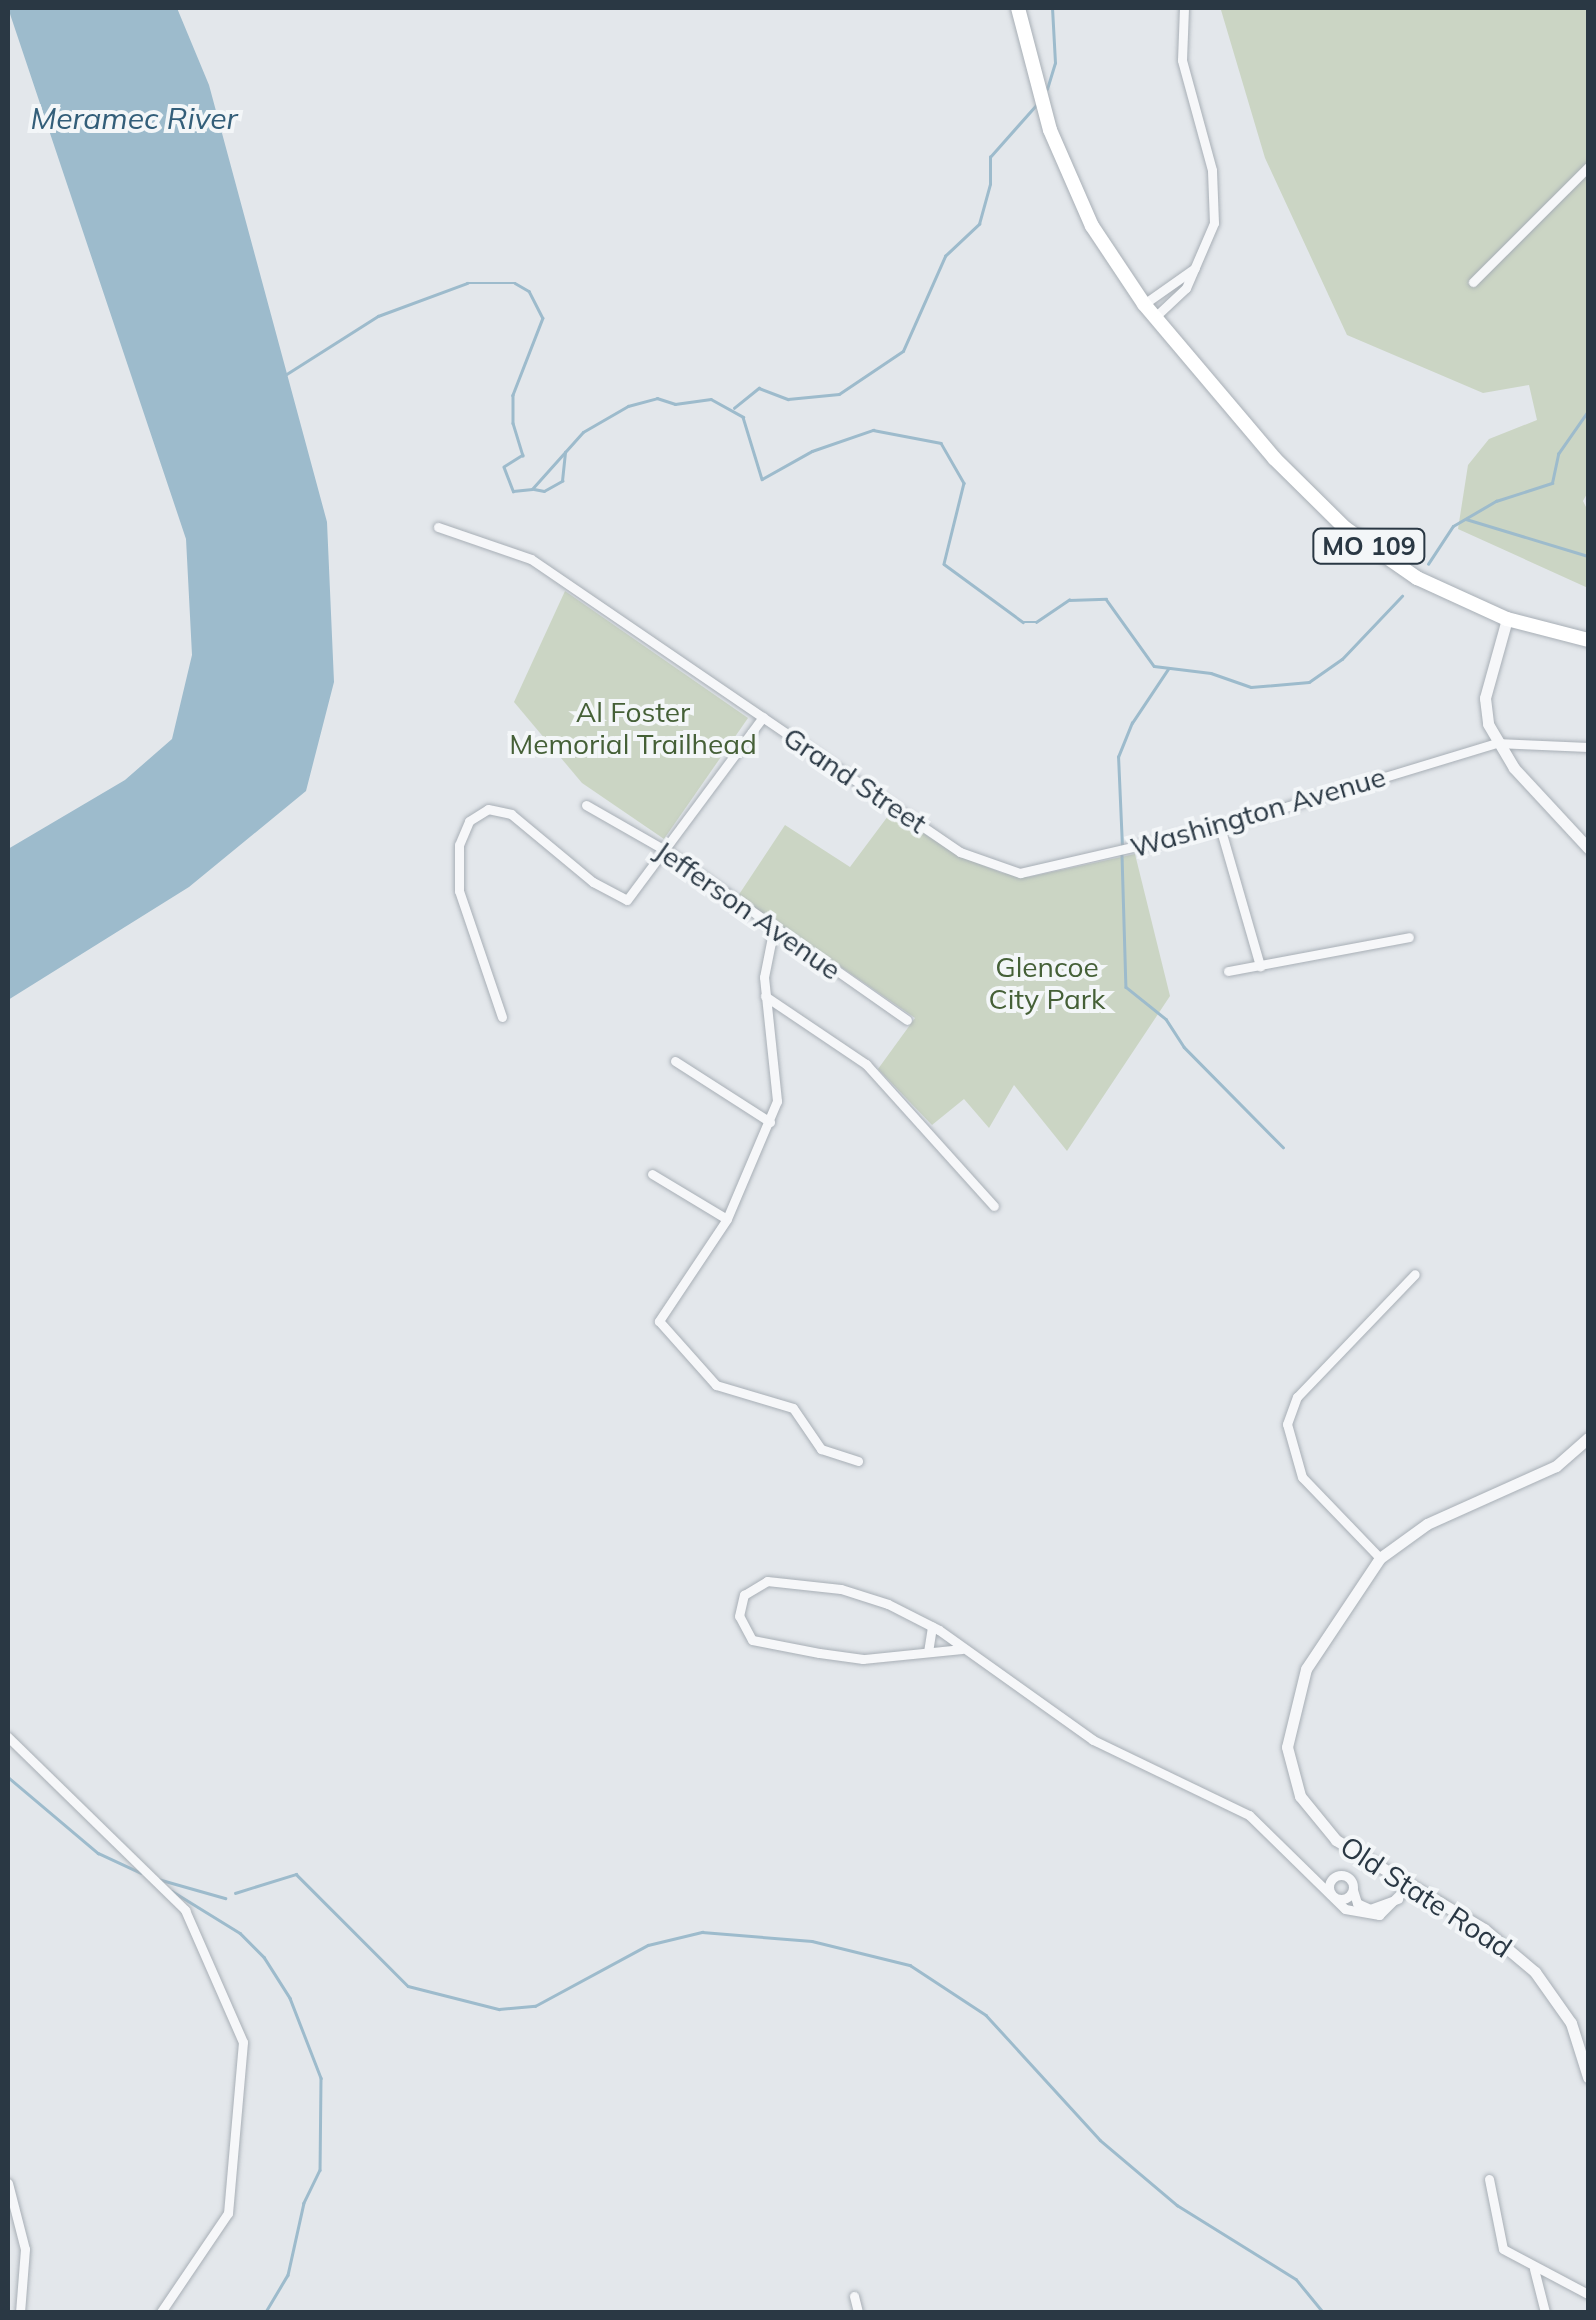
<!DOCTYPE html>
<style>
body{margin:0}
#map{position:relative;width:1596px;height:2320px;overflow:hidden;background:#e3e7eb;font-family:Mulish,sans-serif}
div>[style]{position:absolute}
.green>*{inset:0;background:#cbd5c4}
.water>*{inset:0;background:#9dbbcc}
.stream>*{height:2.5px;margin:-1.25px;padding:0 1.25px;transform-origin:1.25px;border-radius:1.25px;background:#9dbbcc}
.roads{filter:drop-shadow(0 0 2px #a8afb6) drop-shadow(0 0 2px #a8afb6)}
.minor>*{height:9px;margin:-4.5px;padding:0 4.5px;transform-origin:4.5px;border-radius:4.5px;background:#f6f7f9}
.minor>.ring{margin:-4.5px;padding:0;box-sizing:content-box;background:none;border:9px solid #f6f7f9;border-radius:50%}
.tertiary>*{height:11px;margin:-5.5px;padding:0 5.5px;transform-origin:5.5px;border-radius:5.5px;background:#f6f7f9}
.primary>*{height:14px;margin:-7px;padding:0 7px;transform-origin:7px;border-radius:7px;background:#fff}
span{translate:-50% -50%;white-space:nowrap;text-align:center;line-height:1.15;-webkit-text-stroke:8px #f3f6f8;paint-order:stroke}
.shield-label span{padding:2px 8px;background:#f3f6f8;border:2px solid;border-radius:8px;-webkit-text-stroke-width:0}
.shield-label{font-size:25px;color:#2a3844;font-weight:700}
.park-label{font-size:28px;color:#456037}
.street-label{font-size:28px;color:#2a3844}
.water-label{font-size:30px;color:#335e79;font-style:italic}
.frame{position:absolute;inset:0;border:10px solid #2a3844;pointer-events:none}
</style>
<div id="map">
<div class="green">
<i style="clip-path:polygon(1588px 8px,1588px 492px,1583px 501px,1588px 511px,1588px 588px,1458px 529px,1468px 465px,1489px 439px,1537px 420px,1529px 385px,1483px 393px,1347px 335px,1265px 158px,1221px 10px)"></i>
<i style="clip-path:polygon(565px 591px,748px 718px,664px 839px,582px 783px,514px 702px)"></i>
<i style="clip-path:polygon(891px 812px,955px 854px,1002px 873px,1029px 877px,1135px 854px,1170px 996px,1067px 1151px,1014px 1085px,989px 1128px,964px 1099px,932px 1125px,878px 1069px,915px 1018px,738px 896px,785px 825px,850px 867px)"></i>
</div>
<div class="water">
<i style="clip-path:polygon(8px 8px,177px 8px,209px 85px,327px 522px,334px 682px,306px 791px,189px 887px,8px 1000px,8px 849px,125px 780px,172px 739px,192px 655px,186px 539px)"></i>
</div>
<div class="stream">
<i style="left:1047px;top:89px;width:27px;rotate:-73deg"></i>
<i style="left:1055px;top:63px;width:55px;rotate:-93.1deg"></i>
<i style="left:285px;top:375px;width:110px;rotate:-32.4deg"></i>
<i style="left:378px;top:316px;width:95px;rotate:-20.3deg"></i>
<i style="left:467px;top:283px;width:48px"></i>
<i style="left:515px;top:283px;width:16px;rotate:30deg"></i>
<i style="left:529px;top:291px;width:30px;rotate:63deg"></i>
<i style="left:543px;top:318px;width:83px;rotate:111.3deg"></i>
<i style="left:513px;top:395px;width:28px;rotate:90deg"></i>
<i style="left:513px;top:423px;width:34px;rotate:73deg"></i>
<i style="left:523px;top:455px;width:22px;rotate:148deg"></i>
<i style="left:504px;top:467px;width:26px;rotate:69deg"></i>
<i style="left:513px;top:491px;width:19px;rotate:-6deg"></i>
<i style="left:532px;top:489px;width:76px;rotate:-48.2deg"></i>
<i style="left:583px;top:432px;width:52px;rotate:-30deg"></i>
<i style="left:628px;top:406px;width:30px;rotate:-15deg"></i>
<i style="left:657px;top:398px;width:19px;rotate:18deg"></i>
<i style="left:675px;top:404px;width:36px;rotate:-8deg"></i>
<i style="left:711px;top:399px;width:37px;rotate:29deg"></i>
<i style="left:743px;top:417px;width:65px;rotate:73deg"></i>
<i style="left:762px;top:479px;width:57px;rotate:-29.2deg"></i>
<i style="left:812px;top:451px;width:65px;rotate:-19deg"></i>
<i style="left:873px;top:430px;width:69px;rotate:10.8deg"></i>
<i style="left:941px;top:443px;width:46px;rotate:60.1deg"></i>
<i style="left:964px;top:483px;width:83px;rotate:103.9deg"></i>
<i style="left:944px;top:564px;width:98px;rotate:36.3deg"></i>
<i style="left:1023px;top:622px;width:13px"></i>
<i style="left:1036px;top:622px;width:40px;rotate:-34deg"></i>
<i style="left:1069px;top:600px;width:37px;rotate:-2deg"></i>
<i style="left:1106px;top:599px;width:82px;rotate:54.4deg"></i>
<i style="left:1154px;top:666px;width:57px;rotate:7deg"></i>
<i style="left:1211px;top:673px;width:42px;rotate:19.3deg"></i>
<i style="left:1251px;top:687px;width:58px;rotate:-4.9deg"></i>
<i style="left:1309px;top:682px;width:40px;rotate:-34.9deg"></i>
<i style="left:1342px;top:659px;width:87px;rotate:-46.4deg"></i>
<i style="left:734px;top:408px;width:32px;rotate:-39deg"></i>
<i style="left:759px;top:388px;width:31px;rotate:21deg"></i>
<i style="left:788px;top:399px;width:51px;rotate:-5.6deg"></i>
<i style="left:839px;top:394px;width:77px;rotate:-33.9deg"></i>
<i style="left:903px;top:351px;width:104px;rotate:-66.1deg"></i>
<i style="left:945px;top:256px;width:47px;rotate:-43.3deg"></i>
<i style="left:979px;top:224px;width:41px;rotate:-74.6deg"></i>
<i style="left:990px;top:184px;width:27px;rotate:-90deg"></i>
<i style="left:990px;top:157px;width:71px;rotate:-48.4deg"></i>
<i style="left:534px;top:489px;width:10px;rotate:11deg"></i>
<i style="left:544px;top:491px;width:21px;rotate:-29deg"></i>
<i style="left:562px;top:481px;width:29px;rotate:-84deg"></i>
<i style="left:1466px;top:519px;width:127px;rotate:16.9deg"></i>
<i style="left:1428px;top:564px;width:45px;rotate:-56.7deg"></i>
<i style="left:1453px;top:526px;width:50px;rotate:-30.2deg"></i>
<i style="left:1496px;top:501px;width:59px;rotate:-17.8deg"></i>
<i style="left:1552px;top:483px;width:30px;rotate:-78deg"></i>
<i style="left:1558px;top:454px;width:52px;rotate:-55.1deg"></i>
<i style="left:1122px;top:847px;width:90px;rotate:-92.5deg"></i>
<i style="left:1118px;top:757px;width:37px;rotate:-68deg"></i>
<i style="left:1132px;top:723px;width:65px;rotate:-56.3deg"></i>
<i style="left:1122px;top:855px;width:132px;rotate:88.3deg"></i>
<i style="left:1126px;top:987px;width:51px;rotate:38.7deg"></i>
<i style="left:1166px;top:1019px;width:33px;rotate:57deg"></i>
<i style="left:1184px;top:1047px;width:141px;rotate:45.3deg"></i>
<i style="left:8px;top:1777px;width:118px;rotate:40.2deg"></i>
<i style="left:98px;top:1853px;width:47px;rotate:24.9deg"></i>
<i style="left:158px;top:1879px;width:70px;rotate:15.8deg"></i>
<i style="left:172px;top:1891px;width:80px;rotate:31.7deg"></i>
<i style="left:240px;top:1933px;width:34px;rotate:45deg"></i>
<i style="left:264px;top:1957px;width:49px;rotate:57.6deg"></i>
<i style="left:290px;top:1998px;width:86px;rotate:68.8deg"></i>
<i style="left:321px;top:2078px;width:92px;rotate:90.6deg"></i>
<i style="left:320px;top:2170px;width:37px;rotate:116deg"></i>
<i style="left:304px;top:2203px;width:74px;rotate:102.5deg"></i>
<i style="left:288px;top:2275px;width:43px;rotate:120.7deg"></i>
<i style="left:235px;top:1893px;width:64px;rotate:-17.3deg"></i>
<i style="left:296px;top:1874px;width:158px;rotate:45deg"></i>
<i style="left:408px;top:1986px;width:94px;rotate:14.2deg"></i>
<i style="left:499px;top:2009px;width:36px;rotate:-5deg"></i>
<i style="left:535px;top:2006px;width:128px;rotate:-28.4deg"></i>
<i style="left:648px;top:1945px;width:56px;rotate:-13.5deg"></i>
<i style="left:702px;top:1932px;width:110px;rotate:4.7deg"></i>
<i style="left:812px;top:1941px;width:101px;rotate:13.8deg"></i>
<i style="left:910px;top:1965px;width:91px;rotate:33.3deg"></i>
<i style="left:986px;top:2015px;width:169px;rotate:47.6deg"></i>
<i style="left:1100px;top:2140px;width:101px;rotate:40.2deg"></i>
<i style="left:1177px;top:2205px;width:140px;rotate:31.9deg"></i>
<i style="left:1296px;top:2279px;width:43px;rotate:50.7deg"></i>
</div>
<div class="roads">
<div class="minor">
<i style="left:1473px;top:282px;width:163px;rotate:-45deg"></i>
<i style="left:1144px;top:304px;width:62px;rotate:-35.2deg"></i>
<i style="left:1155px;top:317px;width:42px;rotate:-43.1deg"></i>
<i style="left:1186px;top:288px;width:71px;rotate:-66.7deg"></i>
<i style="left:1214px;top:223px;width:53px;rotate:-92.2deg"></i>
<i style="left:1212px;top:170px;width:114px;rotate:-105.3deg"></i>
<i style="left:1182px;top:60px;width:52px;rotate:-87.8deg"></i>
<i style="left:438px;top:527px;width:98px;rotate:19deg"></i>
<i style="left:531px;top:559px;width:520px;rotate:34.33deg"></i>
<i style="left:960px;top:852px;width:64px;rotate:19.3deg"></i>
<i style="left:1020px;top:873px;width:205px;rotate:-13deg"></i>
<i style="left:1220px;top:827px;width:288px;rotate:-16.9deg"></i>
<i style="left:1496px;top:743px;width:92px;rotate:2.5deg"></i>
<i style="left:586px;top:805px;width:95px;rotate:29.8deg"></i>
<i style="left:668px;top:852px;width:292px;rotate:35.1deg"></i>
<i style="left:1220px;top:827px;width:145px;rotate:73.9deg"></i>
<i style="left:774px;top:927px;width:51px;rotate:101.3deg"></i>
<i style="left:764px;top:977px;width:125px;rotate:84deg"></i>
<i style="left:777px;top:1101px;width:128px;rotate:113deg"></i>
<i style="left:727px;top:1219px;width:123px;rotate:123.7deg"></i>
<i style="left:659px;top:1321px;width:86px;rotate:48.3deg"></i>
<i style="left:716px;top:1385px;width:80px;rotate:16.6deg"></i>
<i style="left:793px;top:1408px;width:50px;rotate:55.7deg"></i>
<i style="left:821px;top:1449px;width:39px;rotate:18deg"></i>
<i style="left:1228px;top:971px;width:184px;rotate:-10.6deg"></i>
<i style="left:765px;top:996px;width:122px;rotate:34deg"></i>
<i style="left:866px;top:1064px;width:191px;rotate:48deg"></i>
<i style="left:502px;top:1017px;width:133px;rotate:-108.8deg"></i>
<i style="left:459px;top:891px;width:46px;rotate:-90deg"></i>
<i style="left:459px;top:845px;width:26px;rotate:-67deg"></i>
<i style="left:469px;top:821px;width:22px;rotate:-32deg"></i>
<i style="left:488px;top:809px;width:24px;rotate:12deg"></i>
<i style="left:511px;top:814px;width:107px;rotate:39.7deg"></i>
<i style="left:593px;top:882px;width:38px;rotate:28deg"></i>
<i style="left:627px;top:900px;width:228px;rotate:-53.4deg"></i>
<i style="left:675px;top:1061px;width:113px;rotate:32.7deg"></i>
<i style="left:652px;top:1174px;width:87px;rotate:31deg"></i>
<i style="left:1380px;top:1558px;width:112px;rotate:-133.9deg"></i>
<i style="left:1302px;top:1477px;width:55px;rotate:-105.8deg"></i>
<i style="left:1287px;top:1424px;width:29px;rotate:-70deg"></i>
<i style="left:1297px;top:1397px;width:170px;rotate:-46.2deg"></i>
<i style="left:962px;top:1649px;width:100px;rotate:174.2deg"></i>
<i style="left:863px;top:1659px;width:44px;rotate:-172.2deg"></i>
<i style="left:819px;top:1653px;width:68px;rotate:-169deg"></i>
<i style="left:752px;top:1640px;width:27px;rotate:-118deg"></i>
<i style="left:739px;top:1616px;width:22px;rotate:-77deg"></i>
<i style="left:744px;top:1595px;width:27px;rotate:-31deg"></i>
<i style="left:767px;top:1581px;width:74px;rotate:6.2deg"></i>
<i style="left:841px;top:1589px;width:49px;rotate:17.7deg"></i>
<i style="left:888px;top:1604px;width:57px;rotate:27deg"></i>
<i style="left:939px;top:1630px;width:189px;rotate:35.5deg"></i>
<i style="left:1093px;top:1740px;width:173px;rotate:25.7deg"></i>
<i style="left:1249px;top:1815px;width:134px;rotate:44.4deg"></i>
<i style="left:1345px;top:1909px;width:35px;rotate:10deg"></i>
<i style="left:1379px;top:1915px;width:40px;rotate:-45deg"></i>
<i style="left:928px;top:1652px;width:26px;rotate:-81deg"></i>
<i style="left:8px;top:1737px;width:248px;rotate:44.3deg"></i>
<i style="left:185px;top:1910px;width:144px;rotate:66.3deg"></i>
<i style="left:243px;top:2042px;width:172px;rotate:95deg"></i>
<i style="left:228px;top:2213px;width:120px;rotate:124.1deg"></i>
<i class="ring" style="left:1329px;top:1875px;width:15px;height:15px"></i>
<i style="left:1353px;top:1890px;width:14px;rotate:73deg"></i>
<i style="left:1357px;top:1903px;width:14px;rotate:25deg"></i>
<i style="left:1370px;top:1909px;width:30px;rotate:-20deg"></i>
<i style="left:1489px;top:2179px;width:71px;rotate:78.7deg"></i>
<i style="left:1503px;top:2249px;width:96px;rotate:27.9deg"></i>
<i style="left:8px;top:2183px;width:68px;rotate:75.6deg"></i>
<i style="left:25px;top:2249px;width:63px;rotate:94.5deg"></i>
<i style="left:1534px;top:2269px;width:44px;rotate:75.7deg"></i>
<i style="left:854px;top:2296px;width:16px;rotate:76deg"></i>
</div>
<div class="tertiary">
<i style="left:1507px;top:619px;width:82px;rotate:105.6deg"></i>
<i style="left:1485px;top:698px;width:26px;rotate:83deg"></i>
<i style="left:1488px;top:724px;width:51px;rotate:59.4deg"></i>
<i style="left:1514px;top:768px;width:109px;rotate:47.2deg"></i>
<i style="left:1588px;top:1438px;width:43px;rotate:138.8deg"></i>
<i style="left:1556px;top:1466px;width:141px;rotate:155.8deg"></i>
<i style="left:1427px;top:1524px;width:58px;rotate:144.1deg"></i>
<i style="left:1380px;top:1558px;width:133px;rotate:123.7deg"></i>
<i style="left:1306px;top:1669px;width:80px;rotate:103.7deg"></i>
<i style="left:1287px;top:1747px;width:51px;rotate:75.1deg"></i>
<i style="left:1300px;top:1796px;width:57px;rotate:50.7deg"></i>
<i style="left:1336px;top:1840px;width:173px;rotate:31deg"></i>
<i style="left:1484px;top:1929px;width:67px;rotate:40.1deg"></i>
<i style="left:1535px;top:1972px;width:62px;rotate:54.8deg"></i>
<i style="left:1571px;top:2023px;width:57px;rotate:72.5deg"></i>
</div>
<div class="primary">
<i style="left:1018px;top:8px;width:126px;rotate:75.3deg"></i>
<i style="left:1050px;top:130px;width:105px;rotate:66.4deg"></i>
<i style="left:1092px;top:226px;width:94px;rotate:56.3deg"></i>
<i style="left:1144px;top:304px;width:202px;rotate:49.8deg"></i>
<i style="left:1274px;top:458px;width:100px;rotate:44.6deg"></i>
<i style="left:1345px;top:528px;width:88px;rotate:34.8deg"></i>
<i style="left:1417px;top:578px;width:99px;rotate:24.5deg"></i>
<i style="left:1507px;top:619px;width:84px;rotate:14.5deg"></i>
</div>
</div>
<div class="shield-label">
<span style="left:1369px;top:546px">MO 109</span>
</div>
<div class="park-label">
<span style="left:633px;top:728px">Al Foster<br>Memorial Trailhead</span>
<span style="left:1047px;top:983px">Glencoe<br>City Park</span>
</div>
<div class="street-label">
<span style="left:855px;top:780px;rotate:34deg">Grand Street</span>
<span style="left:1258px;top:812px;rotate:-16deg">Washington Avenue</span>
<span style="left:748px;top:910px;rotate:35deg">Jefferson Avenue</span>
<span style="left:1426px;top:1897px;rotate:33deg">Old State Road</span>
</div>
<div class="water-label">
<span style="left:134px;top:118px">Meramec River</span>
</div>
<div class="frame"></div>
</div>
